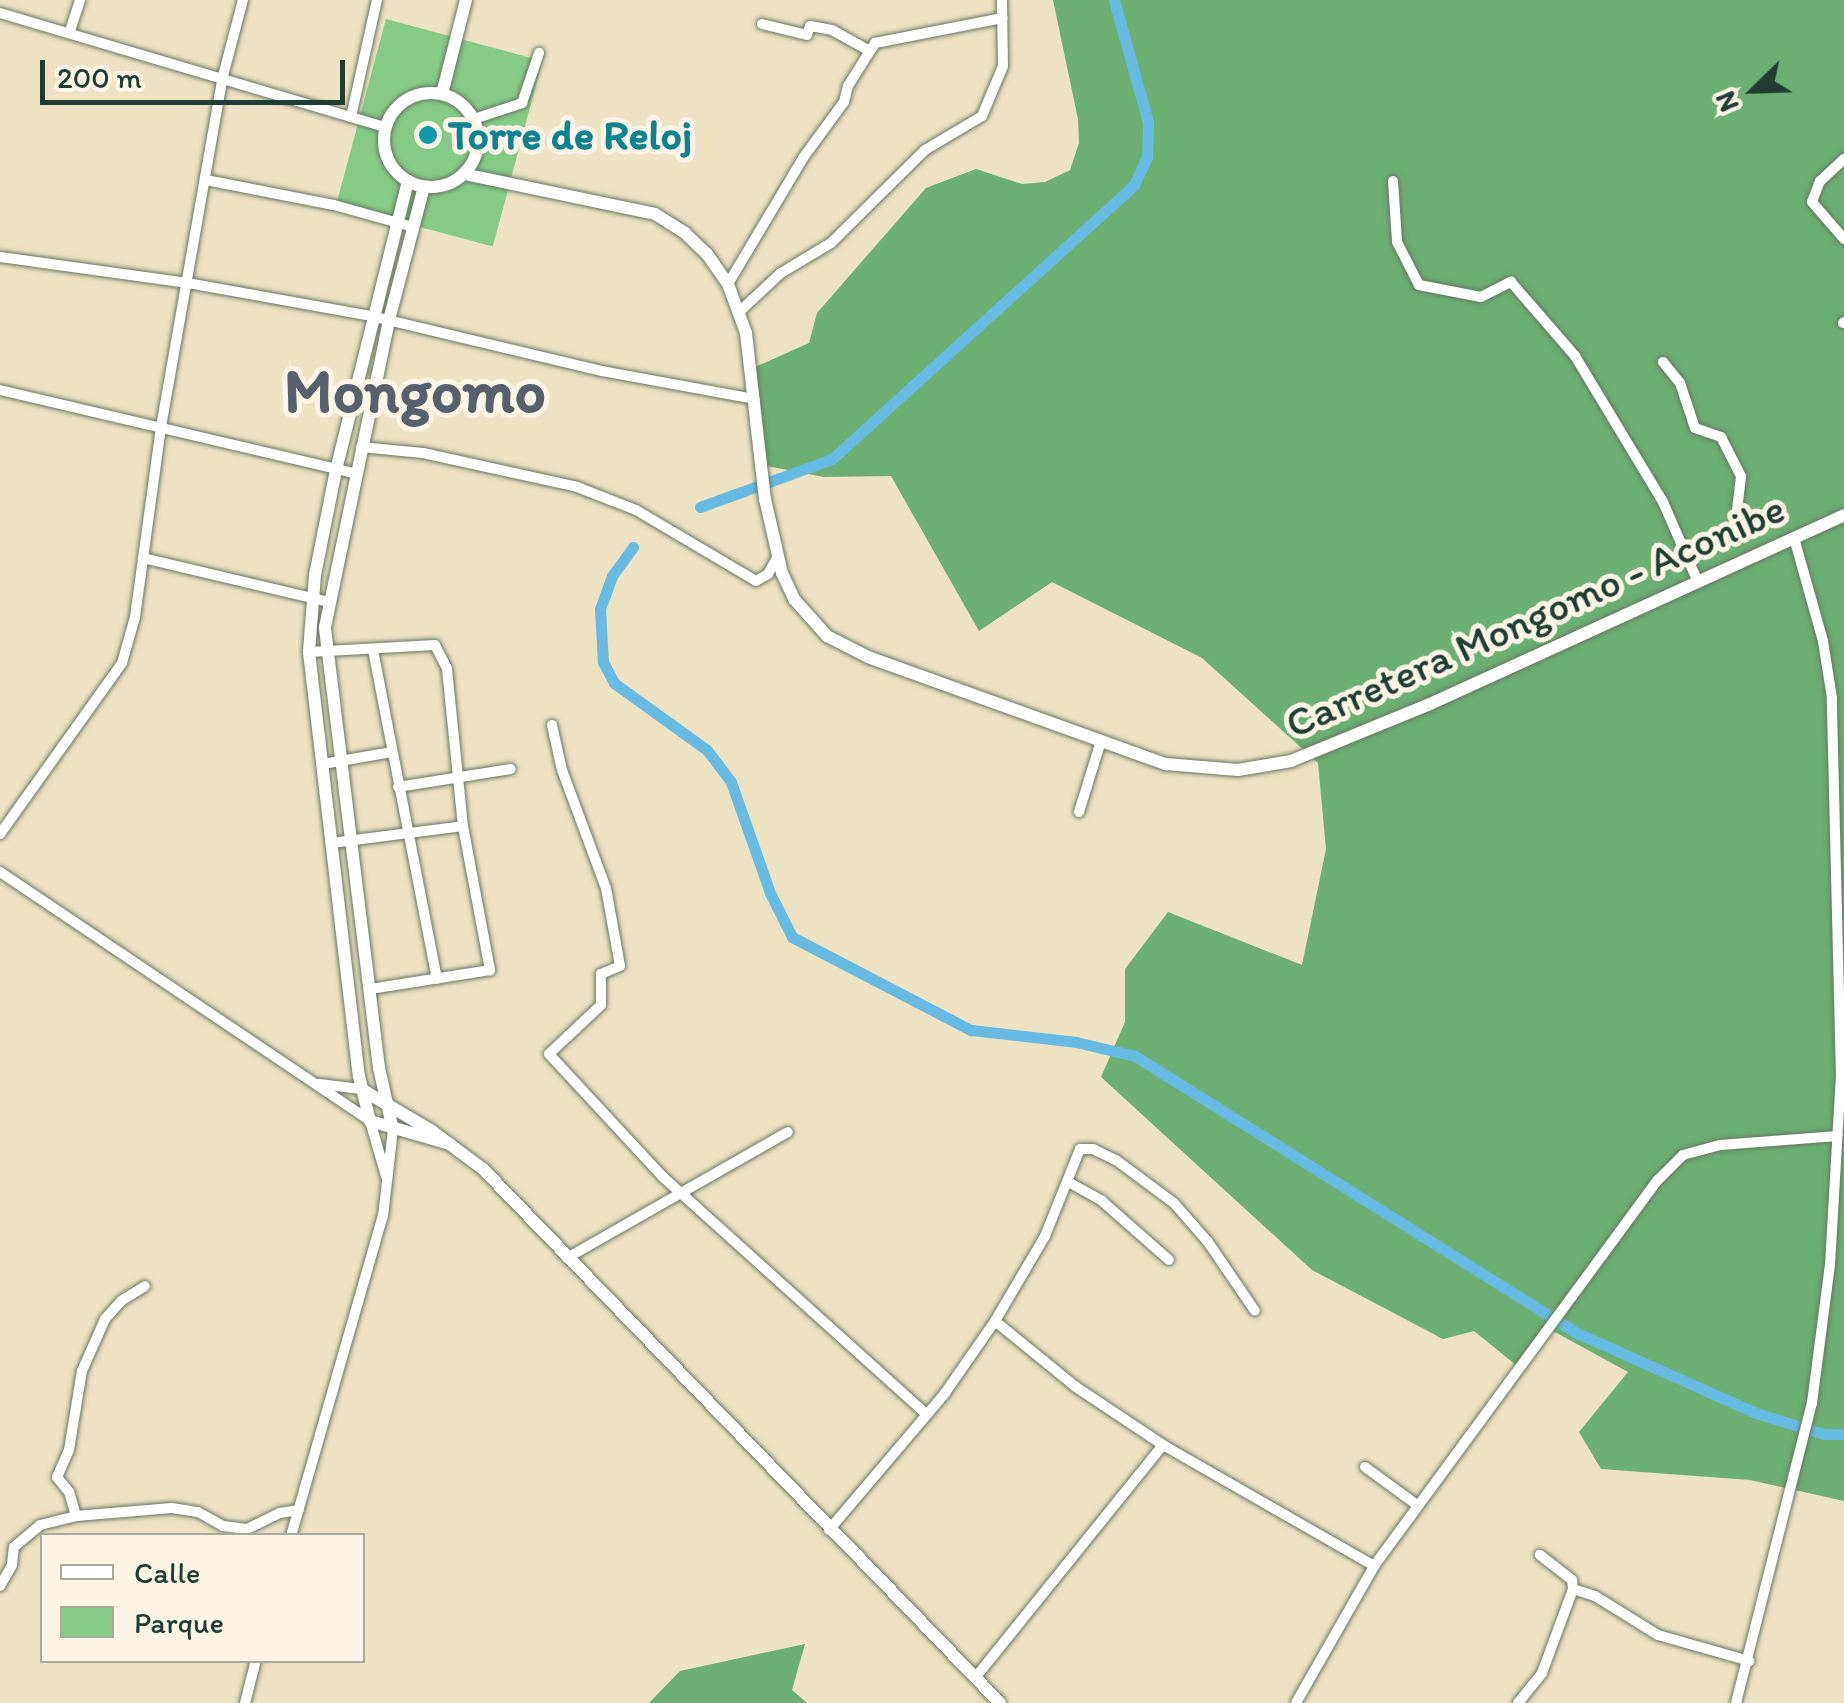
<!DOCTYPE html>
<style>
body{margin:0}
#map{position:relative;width:1844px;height:1703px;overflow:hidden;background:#ede2c1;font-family:Itim,sans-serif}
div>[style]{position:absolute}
.green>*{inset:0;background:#85cb85;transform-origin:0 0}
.forest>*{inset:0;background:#6caf72}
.canal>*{height:11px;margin:-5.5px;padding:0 5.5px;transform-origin:5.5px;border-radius:5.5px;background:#67bbe3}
.roads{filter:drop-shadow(0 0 2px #677765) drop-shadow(0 0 2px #677765)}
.minor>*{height:10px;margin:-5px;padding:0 5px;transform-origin:5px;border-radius:5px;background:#fff}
.major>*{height:12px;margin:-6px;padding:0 6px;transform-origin:6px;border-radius:6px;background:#fff}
.major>.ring{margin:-6px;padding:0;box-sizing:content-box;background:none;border:12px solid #fff;border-radius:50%}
.dots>*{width:28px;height:28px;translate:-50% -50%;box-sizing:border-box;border:5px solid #fcf5e5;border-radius:50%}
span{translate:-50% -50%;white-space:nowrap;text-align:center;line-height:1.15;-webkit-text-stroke:10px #fcf5e5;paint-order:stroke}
.culture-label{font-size:42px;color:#0d838f;font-weight:700}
.left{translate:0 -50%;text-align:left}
.street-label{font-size:42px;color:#1f3d34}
.town-label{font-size:62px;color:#57616d;font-weight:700}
.legend{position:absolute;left:40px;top:1533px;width:325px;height:130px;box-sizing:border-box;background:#fcf5e5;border:2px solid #a4ab9e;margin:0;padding:12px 18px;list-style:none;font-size:30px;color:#1f3d34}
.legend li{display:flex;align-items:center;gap:20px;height:50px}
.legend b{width:50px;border:2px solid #a4ab9e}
.north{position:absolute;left:1704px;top:40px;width:100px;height:100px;-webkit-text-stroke:8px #fcf5e5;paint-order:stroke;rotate:247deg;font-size:28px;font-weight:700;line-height:40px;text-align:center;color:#1f3d34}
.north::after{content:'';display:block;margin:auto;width:35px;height:45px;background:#1f3d34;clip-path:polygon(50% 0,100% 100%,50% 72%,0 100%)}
.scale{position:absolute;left:40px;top:60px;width:305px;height:45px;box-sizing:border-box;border:5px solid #1f3d34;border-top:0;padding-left:12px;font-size:30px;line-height:35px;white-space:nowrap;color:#1f3d34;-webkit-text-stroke:8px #fcf5e5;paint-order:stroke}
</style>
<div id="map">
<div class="green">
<i style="left:386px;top:19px;width:162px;height:192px;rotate:15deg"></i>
</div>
<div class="forest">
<i style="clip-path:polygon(1053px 0,1844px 0,1844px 1501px,1750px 1480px,1601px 1469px,1579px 1432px,1628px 1372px,1553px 1331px,1522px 1370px,1474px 1331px,1443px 1339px,1312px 1270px,1101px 1077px,1125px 1022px,1125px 969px,1168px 912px,1302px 965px,1326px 849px,1318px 763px,1202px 658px,1052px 582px,979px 631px,891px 476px,824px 477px,767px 466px,755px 367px,809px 343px,817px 313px,926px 188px,976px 169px,1022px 184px,1045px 182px,1070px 170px,1079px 143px,1078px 119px)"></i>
<i style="clip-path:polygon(805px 1644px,792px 1690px,807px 1703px,649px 1703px,680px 1671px)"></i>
</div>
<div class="canal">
<i style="left:700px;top:507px;width:140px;rotate:-20deg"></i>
<i style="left:832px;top:459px;width:408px;rotate:-42.2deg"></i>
<i style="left:1134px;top:185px;width:31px;rotate:-65deg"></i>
<i style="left:1147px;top:157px;width:35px;rotate:-88deg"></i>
<i style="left:1148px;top:122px;width:127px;rotate:-105.6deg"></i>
<i style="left:633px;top:547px;width:36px;rotate:126deg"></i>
<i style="left:612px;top:576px;width:35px;rotate:110deg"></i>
<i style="left:600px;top:609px;width:53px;rotate:86.8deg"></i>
<i style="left:603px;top:662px;width:24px;rotate:62deg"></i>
<i style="left:614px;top:683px;width:115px;rotate:35.8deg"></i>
<i style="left:707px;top:750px;width:40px;rotate:53deg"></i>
<i style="left:731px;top:782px;width:118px;rotate:70.6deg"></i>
<i style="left:770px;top:893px;width:49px;rotate:63.4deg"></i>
<i style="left:792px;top:937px;width:202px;rotate:27.5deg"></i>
<i style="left:971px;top:1030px;width:106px;rotate:6.5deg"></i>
<i style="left:1076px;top:1042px;width:61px;rotate:13.3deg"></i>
<i style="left:1135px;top:1056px;width:522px;rotate:32.08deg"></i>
<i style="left:1577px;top:1333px;width:196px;rotate:24.1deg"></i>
<i style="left:1756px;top:1413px;width:71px;rotate:17.2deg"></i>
<i style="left:1824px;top:1434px;width:20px"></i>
</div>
<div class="roads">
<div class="minor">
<i style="left:0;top:13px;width:402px;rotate:16.5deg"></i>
<i style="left:762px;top:24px;width:46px;rotate:13.7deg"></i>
<i style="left:807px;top:35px;width:9px;rotate:-72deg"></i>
<i style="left:810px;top:26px;width:22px;rotate:10deg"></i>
<i style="left:832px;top:30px;width:43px;rotate:28.9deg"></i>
<i style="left:70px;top:31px;width:33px;rotate:-72deg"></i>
<i style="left:351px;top:117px;width:120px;rotate:-77.5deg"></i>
<i style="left:474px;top:119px;width:51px;rotate:-18.4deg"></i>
<i style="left:522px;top:103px;width:53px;rotate:-71.2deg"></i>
<i style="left:1844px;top:159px;width:33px;rotate:137deg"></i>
<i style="left:1820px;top:181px;width:22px;rotate:111deg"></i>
<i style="left:1812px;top:202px;width:49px;rotate:49.1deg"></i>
<i style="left:206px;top:180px;width:130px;rotate:11.1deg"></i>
<i style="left:334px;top:205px;width:82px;rotate:15.6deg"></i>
<i style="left:1393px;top:181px;width:61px;rotate:86.2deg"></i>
<i style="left:1397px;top:242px;width:48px;rotate:62.9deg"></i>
<i style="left:1419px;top:285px;width:63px;rotate:11deg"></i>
<i style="left:1481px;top:297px;width:34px;rotate:-27deg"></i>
<i style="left:1511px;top:282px;width:98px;rotate:49.1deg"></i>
<i style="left:1575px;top:356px;width:170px;rotate:58.9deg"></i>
<i style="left:1663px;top:502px;width:87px;rotate:66.4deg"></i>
<i style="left:0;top:257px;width:190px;rotate:7.9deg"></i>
<i style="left:188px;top:283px;width:186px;rotate:10.2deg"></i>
<i style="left:371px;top:316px;width:237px;rotate:13.4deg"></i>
<i style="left:602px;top:371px;width:155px;rotate:10.4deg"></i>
<i style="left:728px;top:284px;width:147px;rotate:-59.2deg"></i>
<i style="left:803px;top:158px;width:69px;rotate:-53.8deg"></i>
<i style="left:844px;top:102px;width:16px;rotate:-76deg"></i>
<i style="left:848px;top:86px;width:51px;rotate:-57.9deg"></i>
<i style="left:875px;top:43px;width:130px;rotate:-11.1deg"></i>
<i style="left:739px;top:312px;width:57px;rotate:-42.9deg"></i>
<i style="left:781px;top:273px;width:58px;rotate:-31deg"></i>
<i style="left:831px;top:243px;width:132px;rotate:-44.7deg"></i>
<i style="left:925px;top:150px;width:66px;rotate:-30.8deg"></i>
<i style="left:982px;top:116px;width:54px;rotate:-67.2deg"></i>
<i style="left:1003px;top:66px;width:66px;rotate:-90.9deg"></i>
<i style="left:1843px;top:323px;width:1px;rotate:-45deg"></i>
<i style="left:1663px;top:362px;width:27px;rotate:51deg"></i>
<i style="left:1680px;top:383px;width:47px;rotate:71.6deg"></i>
<i style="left:1695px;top:428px;width:28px;rotate:19deg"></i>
<i style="left:1721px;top:437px;width:44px;rotate:62.9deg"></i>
<i style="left:1741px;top:476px;width:52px;rotate:96.6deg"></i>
<i style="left:1735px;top:528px;width:11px;rotate:131deg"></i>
<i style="left:1728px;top:536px;width:46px;rotate:156.8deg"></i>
<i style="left:0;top:390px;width:365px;rotate:13.2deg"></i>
<i style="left:361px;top:447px;width:62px;rotate:5.5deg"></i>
<i style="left:423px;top:453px;width:158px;rotate:12.4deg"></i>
<i style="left:577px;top:487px;width:63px;rotate:21.3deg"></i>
<i style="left:636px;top:510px;width:139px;rotate:30.6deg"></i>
<i style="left:756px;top:581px;width:14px;rotate:-30deg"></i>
<i style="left:768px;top:574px;width:21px;rotate:-61deg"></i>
<i style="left:143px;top:558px;width:191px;rotate:13.3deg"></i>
<i style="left:373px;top:650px;width:335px;rotate:79deg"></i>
<i style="left:309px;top:652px;width:126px;rotate:-3.2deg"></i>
<i style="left:435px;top:645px;width:27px;rotate:63deg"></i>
<i style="left:447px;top:669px;width:158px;rotate:84.2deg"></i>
<i style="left:463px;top:826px;width:147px;rotate:79.4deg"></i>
<i style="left:490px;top:970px;width:121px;rotate:171deg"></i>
<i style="left:552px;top:725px;width:46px;rotate:77.5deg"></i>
<i style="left:562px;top:770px;width:126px;rotate:69.6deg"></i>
<i style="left:606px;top:888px;width:79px;rotate:79.8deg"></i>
<i style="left:620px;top:966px;width:21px;rotate:157deg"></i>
<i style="left:601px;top:974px;width:31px;rotate:90deg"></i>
<i style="left:601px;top:1005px;width:71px;rotate:136.7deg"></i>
<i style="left:549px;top:1054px;width:168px;rotate:47.2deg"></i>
<i style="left:663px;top:1177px;width:354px;rotate:42deg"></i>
<i style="left:323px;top:764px;width:70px;rotate:-9.9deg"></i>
<i style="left:398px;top:787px;width:114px;rotate:-9.1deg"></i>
<i style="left:1079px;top:812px;width:74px;rotate:-72.8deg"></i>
<i style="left:0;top:834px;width:210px;rotate:-54.5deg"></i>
<i style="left:122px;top:663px;width:48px;rotate:-74.2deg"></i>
<i style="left:135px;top:617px;width:192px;rotate:-82.2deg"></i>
<i style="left:161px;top:427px;width:356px;rotate:-80deg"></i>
<i style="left:223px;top:76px;width:79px;rotate:-75.3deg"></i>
<i style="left:331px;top:843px;width:133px;rotate:-7.3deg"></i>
<i style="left:0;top:872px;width:446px;rotate:33.9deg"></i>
<i style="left:370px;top:1121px;width:57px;rotate:73.8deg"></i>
<i style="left:319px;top:1084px;width:42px;rotate:6.8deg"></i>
<i style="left:1070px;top:1183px;width:37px;rotate:29deg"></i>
<i style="left:1102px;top:1201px;width:89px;rotate:41.4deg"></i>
<i style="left:567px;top:1258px;width:254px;rotate:-29.7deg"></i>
<i style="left:995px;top:1321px;width:104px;rotate:39.2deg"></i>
<i style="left:1076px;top:1387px;width:105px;rotate:33.7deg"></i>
<i style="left:1163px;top:1445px;width:243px;rotate:29.8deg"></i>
<i style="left:1365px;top:1467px;width:64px;rotate:36.2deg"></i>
<i style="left:76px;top:1516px;width:25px;rotate:-106deg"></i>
<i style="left:69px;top:1492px;width:19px;rotate:-129deg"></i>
<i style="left:57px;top:1477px;width:30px;rotate:-66deg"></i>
<i style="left:69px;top:1450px;width:80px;rotate:-80.7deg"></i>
<i style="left:82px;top:1371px;width:57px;rotate:-66.1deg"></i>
<i style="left:105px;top:1319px;width:24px;rotate:-48deg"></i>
<i style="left:121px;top:1301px;width:28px;rotate:-32deg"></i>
<i style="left:829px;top:1530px;width:180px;rotate:-49.7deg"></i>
<i style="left:945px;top:1393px;width:88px;rotate:-55.2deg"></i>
<i style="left:995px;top:1321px;width:99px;rotate:-59.5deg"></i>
<i style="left:1045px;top:1236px;width:94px;rotate:-68.1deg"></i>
<i style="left:1080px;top:1149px;width:13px"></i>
<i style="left:1093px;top:1149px;width:25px;rotate:26deg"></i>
<i style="left:1116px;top:1160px;width:72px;rotate:36.6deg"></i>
<i style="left:1174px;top:1203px;width:52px;rotate:48.9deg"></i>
<i style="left:1208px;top:1242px;width:83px;rotate:55.7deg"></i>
<i style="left:291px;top:1536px;width:333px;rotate:-74deg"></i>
<i style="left:383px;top:1216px;width:87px;rotate:-83.4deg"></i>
<i style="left:0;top:1586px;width:24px;rotate:-60deg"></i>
<i style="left:12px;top:1565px;width:18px;rotate:-84deg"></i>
<i style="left:14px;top:1547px;width:34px;rotate:-40deg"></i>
<i style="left:40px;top:1525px;width:37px;rotate:-14deg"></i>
<i style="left:76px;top:1516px;width:96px;rotate:-4.8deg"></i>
<i style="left:172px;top:1508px;width:26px;rotate:9deg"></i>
<i style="left:198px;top:1512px;width:29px;rotate:29deg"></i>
<i style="left:223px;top:1526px;width:24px;rotate:7deg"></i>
<i style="left:247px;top:1529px;width:37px;rotate:-26deg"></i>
<i style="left:280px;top:1513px;width:19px;rotate:-9deg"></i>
<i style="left:1573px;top:1589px;width:23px;rotate:18deg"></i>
<i style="left:1595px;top:1596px;width:74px;rotate:31.8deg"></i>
<i style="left:1658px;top:1635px;width:95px;rotate:15.9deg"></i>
<i style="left:975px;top:1678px;width:299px;rotate:-51.1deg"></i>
<i style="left:245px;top:1703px;width:44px;rotate:-75.7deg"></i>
<i style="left:1296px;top:1703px;width:158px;rotate:-60.3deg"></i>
<i style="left:1374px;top:1566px;width:479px;rotate:-53.7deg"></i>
<i style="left:1658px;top:1180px;width:35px;rotate:-45deg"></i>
<i style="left:1683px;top:1155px;width:38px;rotate:-15deg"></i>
<i style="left:1720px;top:1145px;width:118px;rotate:-4.4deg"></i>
<i style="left:1518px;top:1703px;width:38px;rotate:-51deg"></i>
<i style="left:1542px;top:1673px;width:90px;rotate:-69.7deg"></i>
<i style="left:1573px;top:1589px;width:9px;rotate:-96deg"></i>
<i style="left:1572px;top:1580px;width:41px;rotate:-142deg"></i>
<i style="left:1736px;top:1703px;width:309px;rotate:-75.8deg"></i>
<i style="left:1812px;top:1403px;width:139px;rotate:-82.6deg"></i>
<i style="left:1830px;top:1265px;width:188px;rotate:-86.7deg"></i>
<i style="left:1841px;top:1077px;width:379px;rotate:-91.4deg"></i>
<i style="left:1832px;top:698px;width:58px;rotate:-99deg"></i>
<i style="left:1823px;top:641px;width:107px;rotate:-105.7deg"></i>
</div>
<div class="major">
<i class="ring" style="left:384px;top:93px;width:82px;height:82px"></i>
<i style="left:442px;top:94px;width:97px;rotate:-75.7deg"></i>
<i style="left:464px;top:174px;width:195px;rotate:11.8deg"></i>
<i style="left:655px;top:214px;width:36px;rotate:32deg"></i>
<i style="left:685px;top:233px;width:30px;rotate:44deg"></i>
<i style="left:707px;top:254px;width:37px;rotate:55deg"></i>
<i style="left:728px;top:284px;width:52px;rotate:69.8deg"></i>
<i style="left:746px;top:333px;width:167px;rotate:83.5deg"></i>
<i style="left:765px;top:499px;width:76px;rotate:77.1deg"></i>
<i style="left:782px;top:573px;width:29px;rotate:65deg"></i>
<i style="left:794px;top:599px;width:50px;rotate:48.3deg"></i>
<i style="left:827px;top:636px;width:46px;rotate:27.1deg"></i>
<i style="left:868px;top:657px;width:317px;rotate:19.8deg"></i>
<i style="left:1166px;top:764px;width:72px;rotate:4.8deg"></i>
<i style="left:1238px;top:770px;width:54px;rotate:-9.6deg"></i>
<i style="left:1291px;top:761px;width:150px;rotate:-22.3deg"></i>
<i style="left:1430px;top:704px;width:455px;rotate:-24.5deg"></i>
<i style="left:408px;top:181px;width:298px;rotate:104deg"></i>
<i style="left:336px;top:470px;width:107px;rotate:101.3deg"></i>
<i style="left:315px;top:575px;width:77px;rotate:94.5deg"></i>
<i style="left:309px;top:652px;width:427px;rotate:83.3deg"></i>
<i style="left:359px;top:1076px;width:46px;rotate:76.3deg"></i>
<i style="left:370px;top:1121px;width:83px;rotate:16deg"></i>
<i style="left:361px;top:1089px;width:82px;rotate:30.6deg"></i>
<i style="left:432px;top:1131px;width:64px;rotate:36.7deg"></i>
<i style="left:483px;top:1169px;width:743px;rotate:45.93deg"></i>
<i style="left:393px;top:1130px;width:64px;rotate:-102.7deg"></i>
<i style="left:379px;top:1068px;width:444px;rotate:-97deg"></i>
<i style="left:325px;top:627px;width:314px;rotate:-78.2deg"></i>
<i style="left:389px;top:320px;width:138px;rotate:-75.3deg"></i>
</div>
</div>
<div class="dots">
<i style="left:428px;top:135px;background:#0f9aa8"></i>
</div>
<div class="culture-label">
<span class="left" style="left:448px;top:135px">Torre de Reloj</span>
</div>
<div class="street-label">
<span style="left:1535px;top:616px;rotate:-24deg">Carretera Mongomo - Aconibe</span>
</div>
<div class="town-label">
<span style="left:415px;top:391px">Mongomo</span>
</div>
<ul class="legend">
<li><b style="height:12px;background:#fff"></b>Calle</li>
<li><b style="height:28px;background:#85cb85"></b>Parque</li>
</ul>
<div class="north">N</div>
<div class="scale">200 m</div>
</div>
